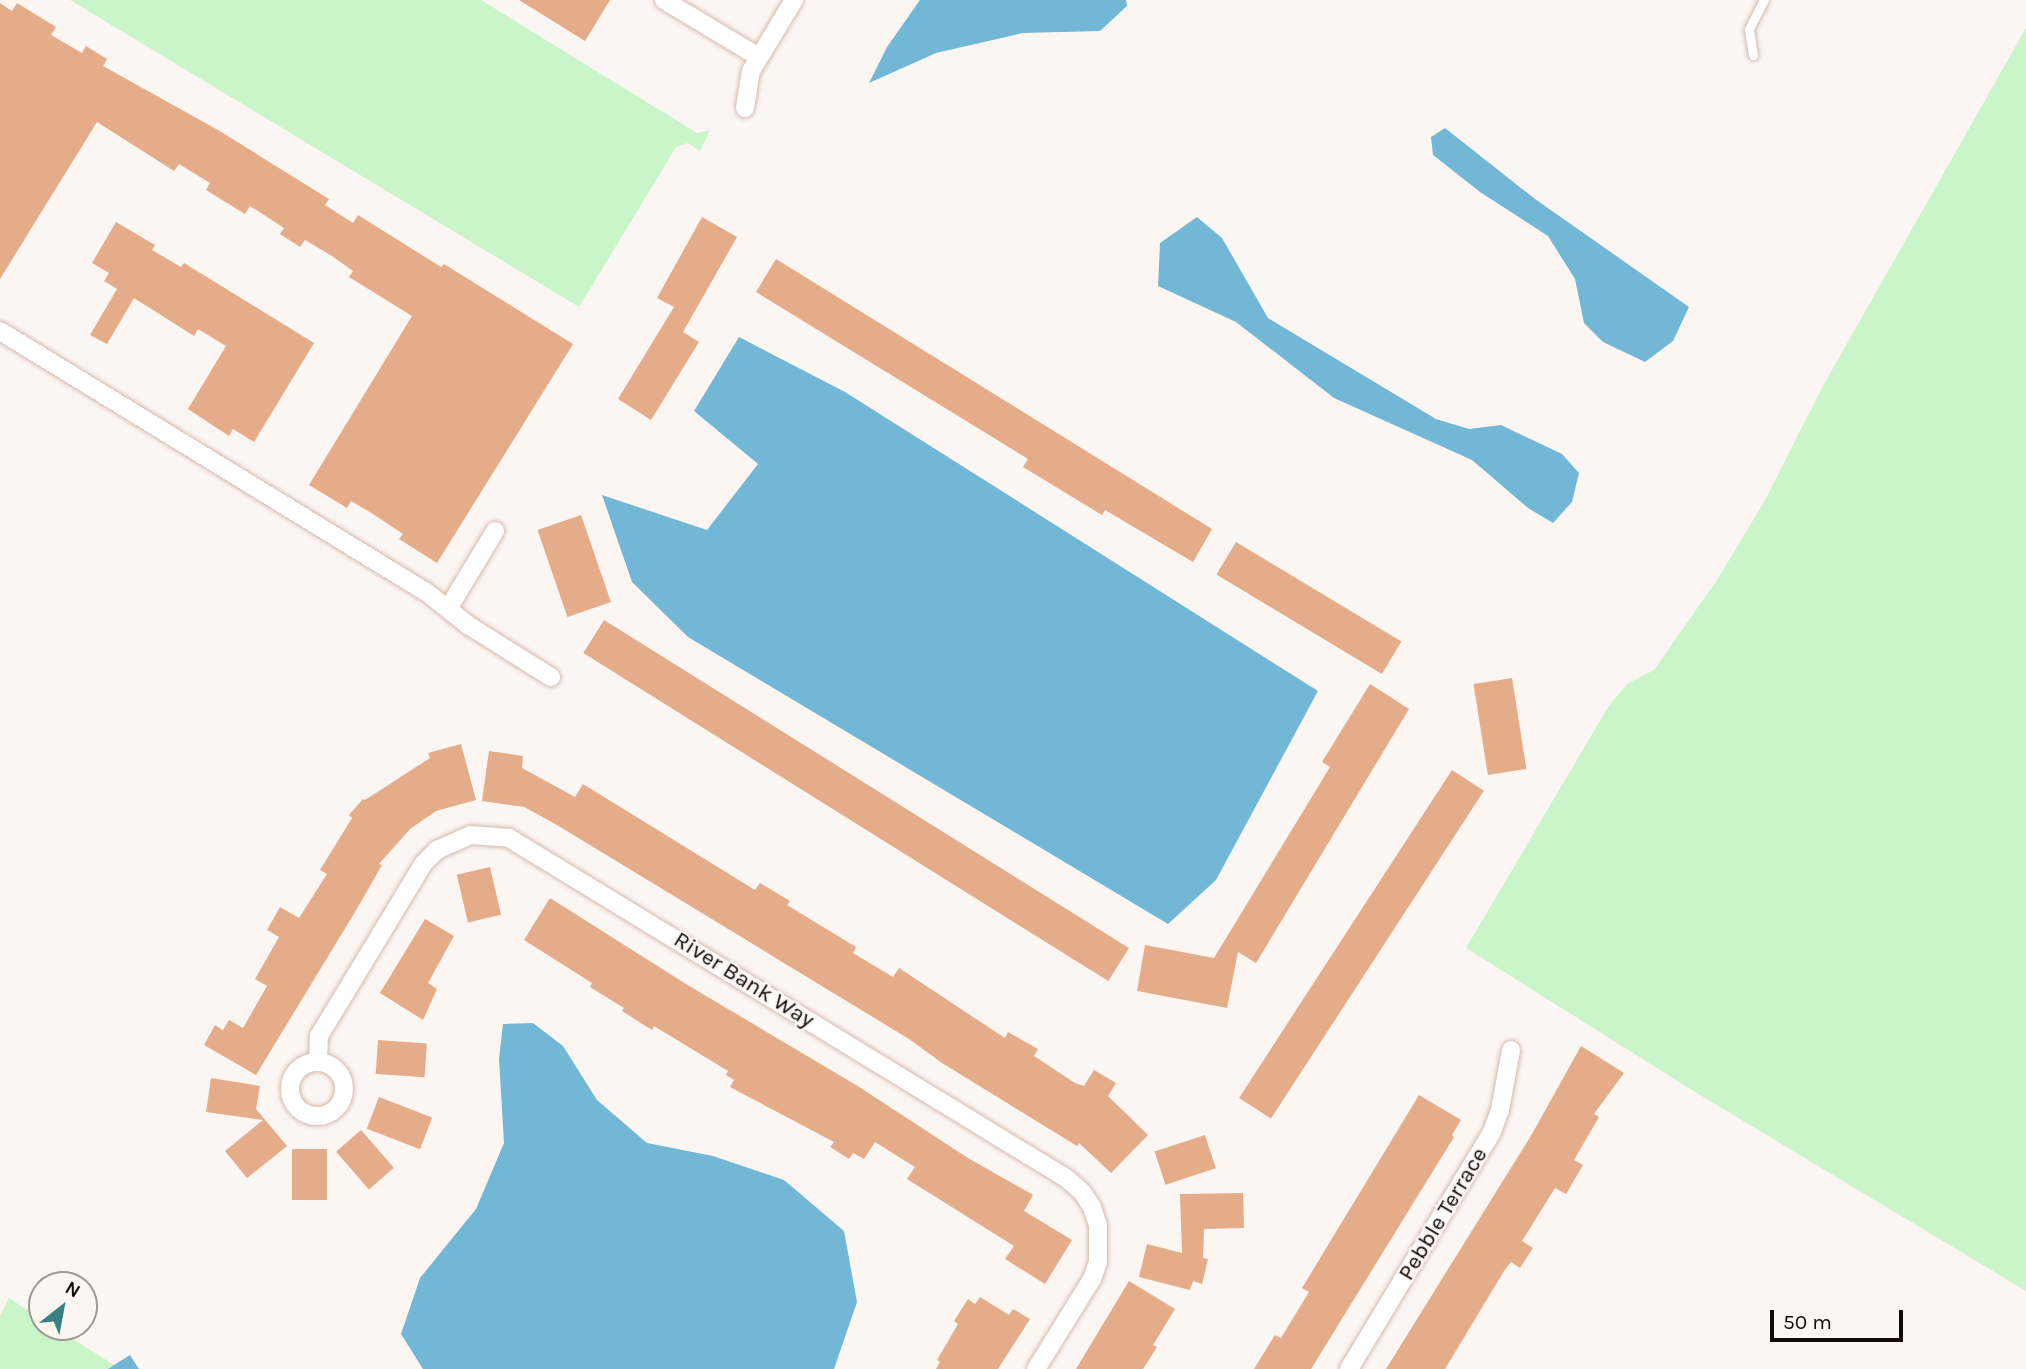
<!DOCTYPE html>
<style>
body{margin:0}
#map{position:relative;width:2026px;height:1369px;overflow:hidden;background:#fcf6f3;font-family:Karla,sans-serif}
div>[style]{position:absolute}
.green>*{inset:0;background:#caf4c9}
.water>*{inset:0;background:#73b7d6}
.building>*{inset:0;background:#e5ac89;transform-origin:0 0}
.roads{filter:drop-shadow(0 0 2px #d4b9aa) drop-shadow(0 0 2px #d4b9aa)}
.service>*{height:9px;margin:-4.5px;padding:0 4.5px;transform-origin:4.5px;border-radius:4.5px;background:#fff}
.minor>*{height:18px;margin:-9px;padding:0 9px;transform-origin:9px;border-radius:9px;background:#fff}
.minor>.ring{margin:-9px;padding:0;box-sizing:content-box;background:none;border:18px solid #fff;border-radius:50%}
span{translate:-50% -50%;white-space:nowrap;text-align:center;line-height:1.15;-webkit-text-stroke:5px #fcf6f3;paint-order:stroke}
.street-label{font-size:23px;color:#130a06}
.north{position:absolute;left:28px;top:1271px;width:70px;height:70px;box-sizing:border-box;background:#fcf6f3;border:2px solid #9f9894;border-radius:50%;rotate:31deg;font-size:19px;font-weight:700;line-height:28px;text-align:center;color:#130a06}
.north::after{content:'';display:block;margin:auto;width:24px;height:32px;background:#388183;clip-path:polygon(50% 0,100% 100%,50% 72%,0 100%)}
.scale{position:absolute;left:1770px;top:1310px;width:133px;height:32px;box-sizing:border-box;border:4px solid #130a06;border-top:0;padding-left:9px;font-size:21px;line-height:24px;white-space:nowrap;color:#130a06;-webkit-text-stroke:5px #fcf6f3;paint-order:stroke}
</style>
<div id="map">
<div class="green">
<i style="clip-path:polygon(70px 0,481px 0,697px 133px,710px 130px,700px 151px,688px 143px,676px 147px,579px 307px)"></i>
<i style="clip-path:polygon(2026px 28px,2026px 1291px,1695px 1092px,1466px 948px,1608px 707px,1627px 684px,1654px 670px,1719px 577px,1764px 502px,1824px 384px)"></i>
<i style="clip-path:polygon(9px 1298px,42px 1320px,42px 1327px,54px 1327px,114px 1365px,108px 1369px,0 1369px,0 1316px)"></i>
</div>
<div class="water">
<i style="clip-path:polygon(920px 0,1126px 0,1127px 6px,1100px 31px,1023px 33px,936px 53px,869px 83px,887px 47px)"></i>
<i style="clip-path:polygon(1445px 128px,1535px 199px,1689px 307px,1673px 341px,1645px 362px,1603px 342px,1584px 323px,1575px 279px,1548px 236px,1480px 192px,1433px 155px,1431px 137px)"></i>
<i style="clip-path:polygon(1197px 217px,1222px 238px,1268px 318px,1436px 419px,1469px 429px,1501px 425px,1562px 454px,1579px 473px,1572px 502px,1553px 523px,1528px 508px,1472px 460px,1334px 398px,1236px 322px,1158px 286px,1160px 243px)"></i>
<i style="clip-path:polygon(739px 337px,845px 392px,1318px 691px,1216px 880px,1168px 924px,688px 637px,632px 582px,602px 495px,707px 530px,758px 464px,694px 411px)"></i>
<i style="clip-path:polygon(533px 1023px,563px 1046px,597px 1100px,647px 1143px,713px 1156px,784px 1180px,844px 1231px,857px 1302px,834px 1369px,423px 1369px,401px 1334px,420px 1278px,476px 1209px,504px 1143px,499px 1059px,503px 1024px)"></i>
<i style="clip-path:polygon(130px 1355px,139px 1369px,108px 1369px,114px 1365px)"></i>
</div>
<div class="building">
<i style="clip-path:polygon(519px 0,610px 0,585px 41px)"></i>
<i style="clip-path:polygon(0 3px,12px 11px,17px 3px,56px 27px,51px 35px,82px 53px,86px 46px,107px 59px,103px 66px,218px 130px,329px 199px,325px 205px,353px 223px,358px 215px,441px 267px,444px 264px,573px 344px,437px 563px,399px 539px,403px 534px,373px 514px,351px 501px,347px 508px,309px 485px,412px 316px,349px 277px,353px 271px,332px 256px,305px 240px,300px 247px,280px 234px,284px 228px,250px 206px,245px 214px,206px 190px,210px 183px,179px 164px,174px 171px,97px 122px,0 279px)"></i>
<i style="clip-path:polygon(702px 217px,737px 237px,683px 332px,699px 342px,651px 420px,618px 399px,674px 307px,657px 298px)"></i>
<i style="clip-path:polygon(116px 222px,155px 245px,152px 250px,181px 267px,184px 263px,314px 343px,254px 442px,233px 429px,229px 436px,188px 409px,226px 346px,198px 329px,194px 336px,134px 298px,107px 344px,90px 335px,117px 289px,104px 281px,109px 273px,92px 263px)"></i>
<i style="clip-path:polygon(776px 259px,1212px 529px,1193px 562px,1105px 510px,1102px 515px,1023px 467px,1028px 459px,756px 292px)"></i>
<i style="left:581px;top:515px;width:92px;height:46px;rotate:71deg"></i>
<i style="left:1236px;top:542px;width:193px;height:38px;rotate:31deg"></i>
<i style="left:604px;top:620px;width:619px;height:39px;rotate:32deg"></i>
<i style="left:1512px;top:678px;width:92px;height:39px;rotate:81deg"></i>
<i style="clip-path:polygon(1370px 684px,1409px 709px,1256px 963px,1238px 952px,1227px 1008px,1137px 991px,1145px 945px,1214px 958px,1330px 767px,1322px 762px)"></i>
<i style="clip-path:polygon(461px 744px,476px 800px,436px 811px,410px 829px,379px 864px,382px 865px,358px 907px,256px 1075px,204px 1045px,215px 1025px,223px 1030px,229px 1020px,243px 1028px,267px 986px,255px 979px,279px 937px,267px 930px,280px 907px,299px 918px,327px 874px,320px 870px,352px 818px,349px 815px,363px 799px,365px 800px,430px 758px,428px 753px)"></i>
<i style="clip-path:polygon(489px 751px,523px 756px,522px 768px,575px 797px,583px 784px,755px 890px,760px 883px,790px 901px,787px 905px,856px 947px,853px 953px,893px 977px,899px 968px,1005px 1038px,1008px 1032px,1038px 1049px,1034px 1056px,1075px 1083px,1084px 1086px,1094px 1070px,1116px 1083px,1108px 1096px,1148px 1135px,1111px 1173px,1079px 1143px,1077px 1146px,942px 1063px,909px 1039px,557px 825px,524px 807px,482px 801px)"></i>
<i style="left:1452px;top:770px;width:38px;height:391px;rotate:33deg"></i>
<i style="left:490px;top:867px;width:49px;height:34px;rotate:77deg"></i>
<i style="clip-path:polygon(550px 898px,686px 984px,856px 1085px,968px 1158px,1033px 1195px,1024px 1211px,1072px 1240px,1045px 1284px,1005px 1259px,1014px 1246px,907px 1179px,915px 1167px,875px 1142px,864px 1159px,853px 1153px,849px 1159px,830px 1147px,834px 1142px,730px 1087px,734px 1080px,726px 1075px,728px 1071px,654px 1026px,652px 1030px,622px 1011px,624px 1008px,590px 987px,592px 983px,524px 940px)"></i>
<i style="clip-path:polygon(425px 919px,454px 936px,428px 983px,437px 989px,423px 1020px,380px 993px)"></i>
<i style="left:378px;top:1040px;width:49px;height:34px;rotate:4deg"></i>
<i style="clip-path:polygon(1581px 1046px,1624px 1073px,1594px 1114px,1599px 1117px,1574px 1160px,1583px 1165px,1566px 1194px,1555px 1188px,1522px 1241px,1533px 1248px,1520px 1268px,1511px 1262px,1504px 1271px,1445px 1369px,1386px 1369px,1532px 1134px)"></i>
<i style="clip-path:polygon(211px 1078px,260px 1086px,256px 1109px,287px 1146px,247px 1178px,225px 1151px,263px 1120px,206px 1112px)"></i>
<i style="clip-path:polygon(1419px 1095px,1461px 1120px,1452px 1135px,1454px 1137px,1311px 1369px,1254px 1369px,1275px 1335px,1281px 1338px,1309px 1292px,1302px 1288px)"></i>
<i style="left:379px;top:1097px;width:57px;height:34px;rotate:21deg"></i>
<i style="left:361px;top:1130px;width:50px;height:33px;rotate:49deg"></i>
<i style="left:1205px;top:1135px;width:35px;height:53px;rotate:72deg"></i>
<i style="left:292px;top:1149px;width:35px;height:51px"></i>
<i style="clip-path:polygon(1243px 1193px,1244px 1228px,1204px 1229px,1203px 1258px,1208px 1259px,1202px 1284px,1193px 1281px,1190px 1290px,1139px 1277px,1147px 1244px,1182px 1253px,1180px 1194px)"></i>
<i style="clip-path:polygon(1129px 1281px,1175px 1309px,1153px 1345px,1157px 1347px,1143px 1369px,1076px 1369px)"></i>
<i style="clip-path:polygon(980px 1297px,1009px 1315px,1013px 1309px,1030px 1319px,998px 1369px,936px 1369px,940px 1362px,937px 1360px,958px 1324px,954px 1321px,968px 1299px,975px 1304px)"></i>
</div>
<div class="roads">
<div class="service">
<i style="left:1753px;top:55px;width:26px;rotate:-99deg"></i>
<i style="left:1749px;top:29px;width:33px;rotate:-63deg"></i>
</div>
<div class="minor">
<i style="left:664px;top:0;width:111px;rotate:31deg"></i>
<i style="left:745px;top:108px;width:37px;rotate:-81deg"></i>
<i style="left:751px;top:71px;width:83px;rotate:-58.8deg"></i>
<i style="left:0;top:331px;width:498px;rotate:31.5deg"></i>
<i style="left:425px;top:591px;width:55px;rotate:38.3deg"></i>
<i style="left:468px;top:625px;width:98px;rotate:32.1deg"></i>
<i style="left:448px;top:609px;width:91px;rotate:-58.9deg"></i>
<i class="ring" style="left:290px;top:1062px;width:36px;height:36px"></i>
<i style="left:318px;top:1062px;width:26px;rotate:-88deg"></i>
<i style="left:319px;top:1036px;width:201px;rotate:-58.8deg"></i>
<i style="left:423px;top:864px;width:20px;rotate:-45deg"></i>
<i style="left:437px;top:850px;width:36px;rotate:-24deg"></i>
<i style="left:470px;top:835px;width:39px;rotate:4deg"></i>
<i style="left:509px;top:838px;width:653px;rotate:31.4deg"></i>
<i style="left:1066px;top:1178px;width:21px;rotate:41deg"></i>
<i style="left:1082px;top:1192px;width:18px;rotate:56deg"></i>
<i style="left:1092px;top:1207px;width:19px;rotate:72deg"></i>
<i style="left:1098px;top:1225px;width:37px;rotate:90deg"></i>
<i style="left:1098px;top:1262px;width:18px;rotate:109deg"></i>
<i style="left:1092px;top:1279px;width:106px;rotate:121.9deg"></i>
<i style="left:1349px;top:1369px;width:277px;rotate:-58.9deg"></i>
<i style="left:1492px;top:1132px;width:23px;rotate:-70deg"></i>
<i style="left:1500px;top:1110px;width:61px;rotate:-79.6deg"></i>
</div>
</div>
<div class="street-label">
<span style="left:744px;top:980px;rotate:32deg">River Bank Way</span>
<span style="left:1443px;top:1214px;rotate:-59deg">Pebble Terrace</span>
</div>
<div class="north">N</div>
<div class="scale">50 m</div>
</div>
